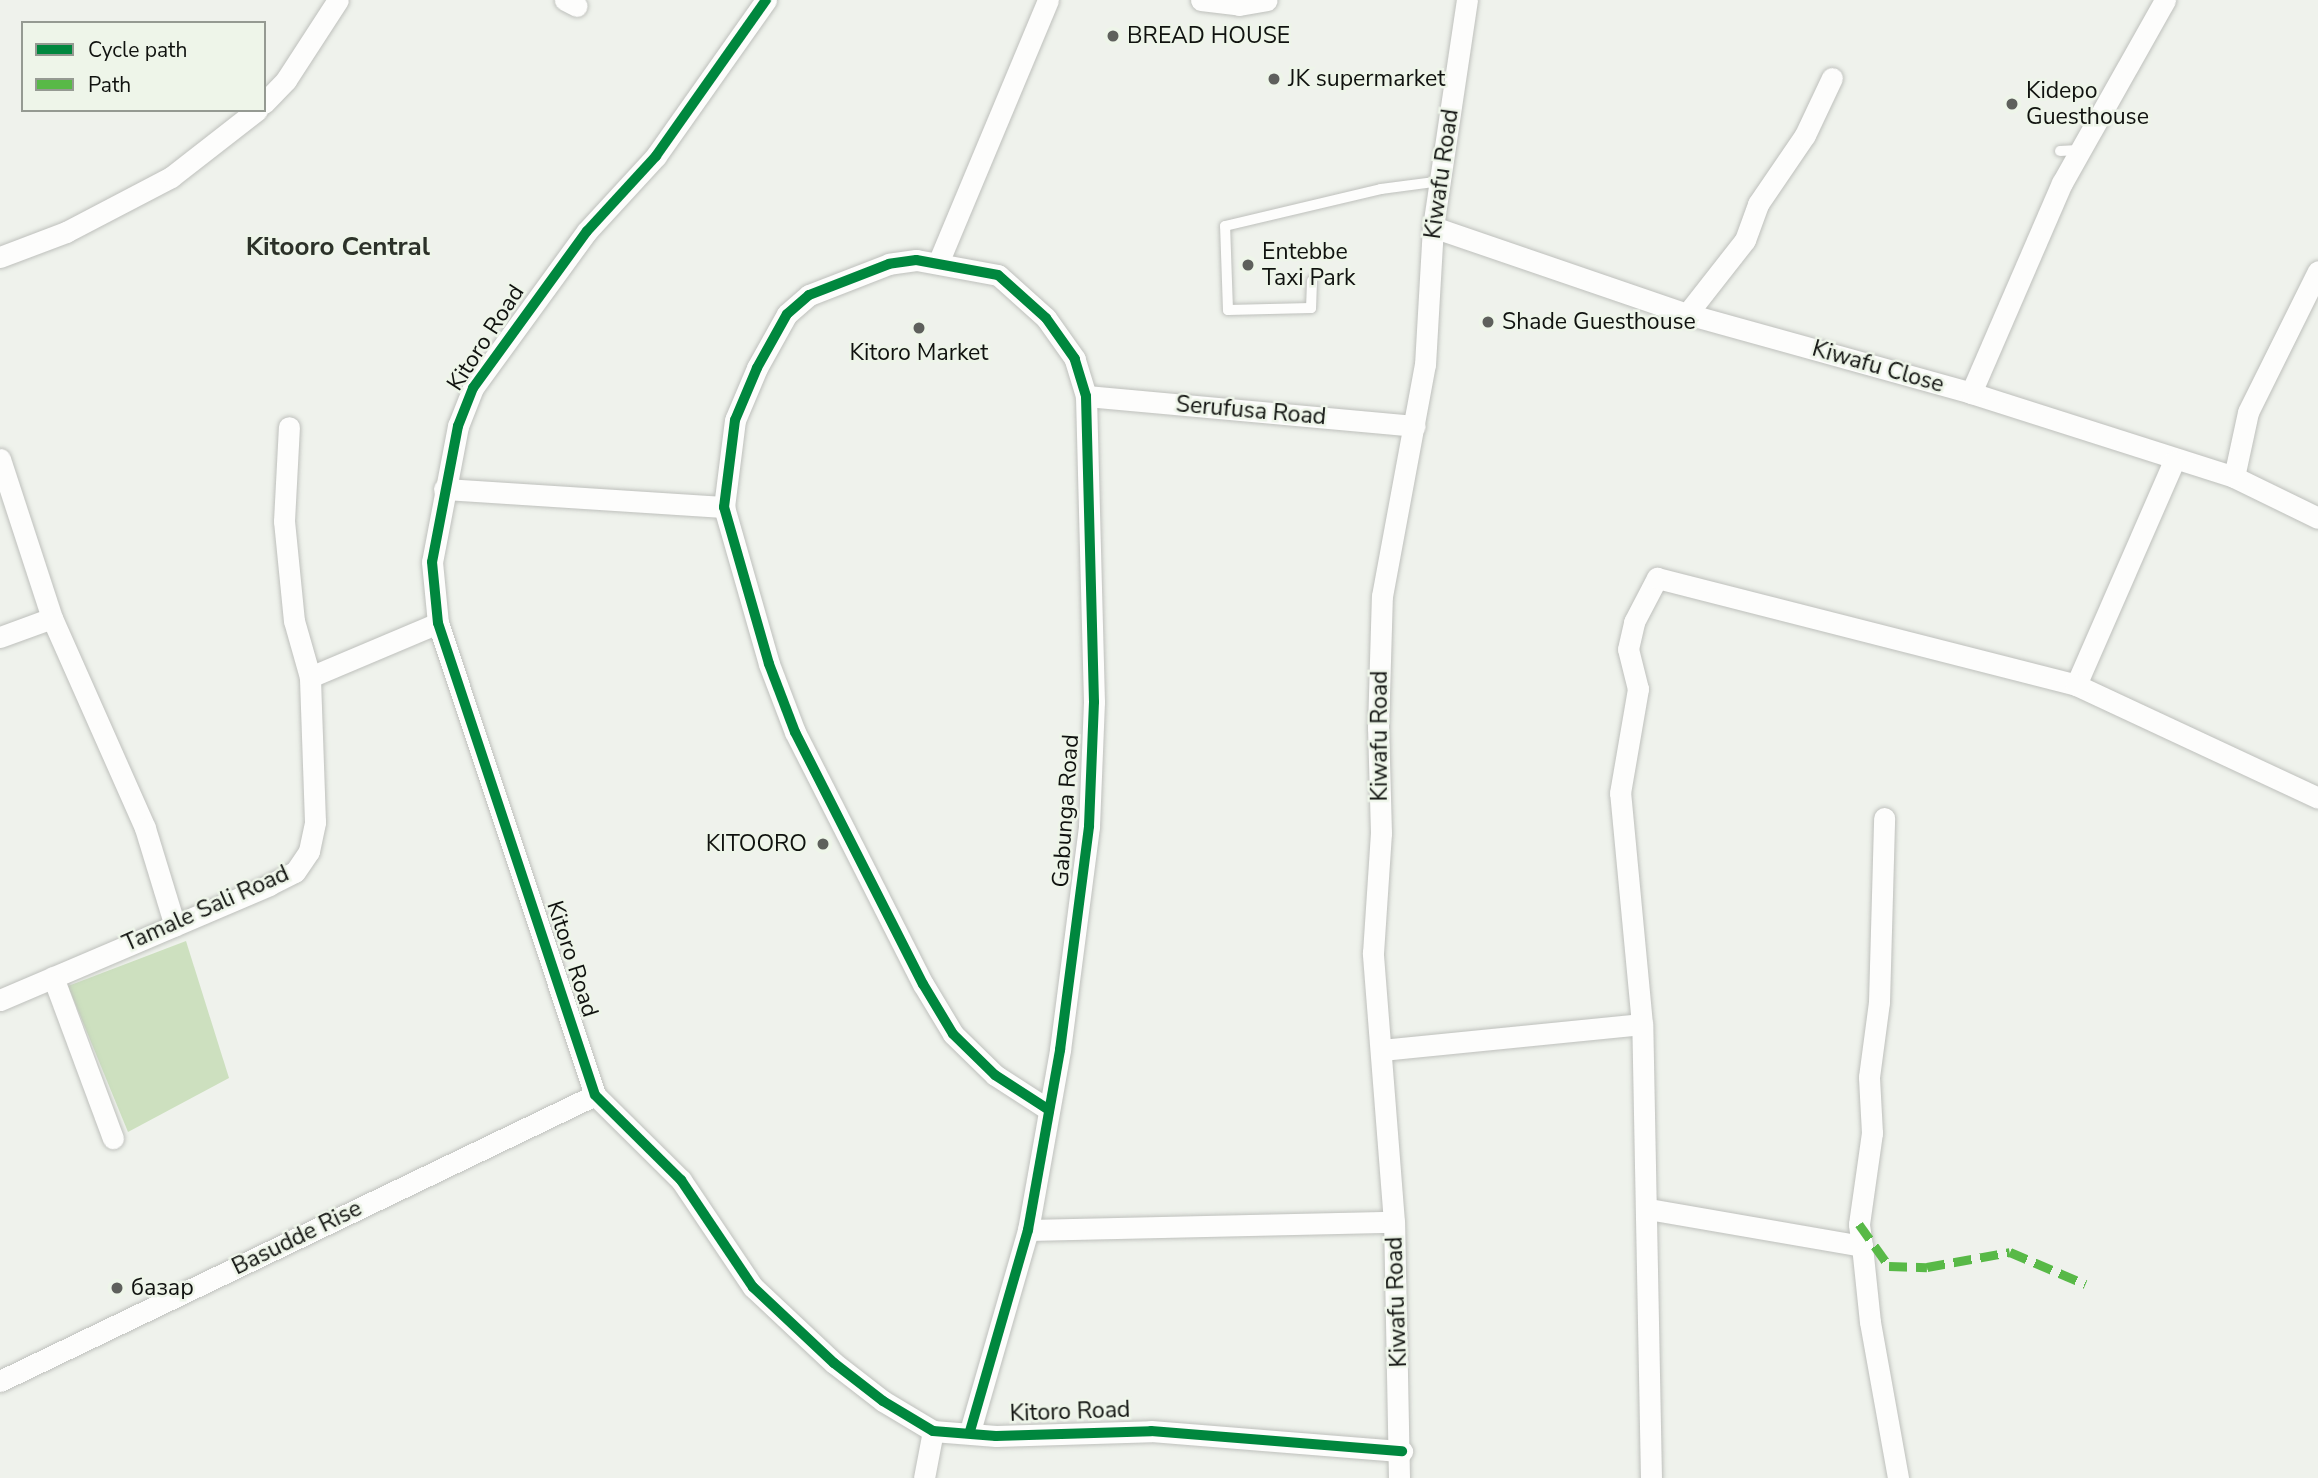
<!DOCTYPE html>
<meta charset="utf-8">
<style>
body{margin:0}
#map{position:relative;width:2318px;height:1478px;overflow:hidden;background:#eff2ec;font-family:"Nunito Sans",sans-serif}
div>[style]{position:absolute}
.green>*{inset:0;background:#cde0bf}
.roads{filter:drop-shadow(0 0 2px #bec0bc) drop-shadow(0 0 2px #bec0bc)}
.service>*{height:10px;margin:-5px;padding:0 5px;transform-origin:5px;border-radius:5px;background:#fdfdfc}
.minor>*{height:21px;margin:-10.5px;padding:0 10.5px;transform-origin:10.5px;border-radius:10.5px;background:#fdfdfc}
.quiet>*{height:9px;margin-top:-4.5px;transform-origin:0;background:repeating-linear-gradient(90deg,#58b947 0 18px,transparent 0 27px)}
.cycleway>*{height:10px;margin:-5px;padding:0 5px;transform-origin:5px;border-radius:5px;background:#00873e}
.dots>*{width:19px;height:19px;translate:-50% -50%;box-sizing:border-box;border:4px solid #eef5e9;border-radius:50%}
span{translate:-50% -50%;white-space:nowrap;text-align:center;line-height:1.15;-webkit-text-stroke:5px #eef5e9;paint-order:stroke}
.poi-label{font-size:23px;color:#10120f}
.left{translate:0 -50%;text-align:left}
.right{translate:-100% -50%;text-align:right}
.street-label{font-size:23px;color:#10120f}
.quarter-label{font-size:26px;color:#2c3229;font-weight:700}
.legend{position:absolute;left:21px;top:21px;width:245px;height:91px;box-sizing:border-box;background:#eef5e9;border:2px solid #959a92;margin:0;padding:9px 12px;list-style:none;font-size:21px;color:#10120f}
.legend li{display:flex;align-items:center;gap:14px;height:35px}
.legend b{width:35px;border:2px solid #959a92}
</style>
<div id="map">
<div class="green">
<i style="clip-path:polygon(186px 941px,229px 1078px,128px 1132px,68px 986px)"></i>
</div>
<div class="roads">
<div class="service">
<i style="left:2060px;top:151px;width:22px;rotate:-3deg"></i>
<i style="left:1312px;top:281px;width:27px;rotate:92deg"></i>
<i style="left:1311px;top:308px;width:83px;rotate:178.6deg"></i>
<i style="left:1228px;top:310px;width:84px;rotate:-92deg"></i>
<i style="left:1225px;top:226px;width:160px;rotate:-13.3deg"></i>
<i style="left:1381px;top:189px;width:62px;rotate:-7.5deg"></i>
</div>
<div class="minor">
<i style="left:565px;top:0;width:13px;rotate:27deg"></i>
<i style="left:766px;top:0;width:191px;rotate:125.2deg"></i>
<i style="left:656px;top:156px;width:102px;rotate:132.6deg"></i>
<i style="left:587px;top:231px;width:194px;rotate:126deg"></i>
<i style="left:473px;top:388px;width:41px;rotate:111.5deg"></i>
<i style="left:458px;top:426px;width:138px;rotate:100.8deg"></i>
<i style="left:432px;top:562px;width:61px;rotate:84.4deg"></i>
<i style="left:438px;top:623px;width:497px;rotate:71.6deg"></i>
<i style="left:595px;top:1095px;width:121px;rotate:44.7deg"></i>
<i style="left:681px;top:1180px;width:129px;rotate:56.1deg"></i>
<i style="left:753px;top:1287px;width:111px;rotate:43.2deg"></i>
<i style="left:834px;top:1363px;width:62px;rotate:37.8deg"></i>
<i style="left:883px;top:1401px;width:58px;rotate:31deg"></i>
<i style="left:933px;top:1431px;width:63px;rotate:4.5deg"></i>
<i style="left:996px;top:1436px;width:155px;rotate:-1.8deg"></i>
<i style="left:1151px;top:1431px;width:252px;rotate:4.6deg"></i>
<i style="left:1201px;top:0;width:38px;rotate:7deg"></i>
<i style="left:1239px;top:5px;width:28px;rotate:-10deg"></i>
<i style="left:264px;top:103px;width:32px;rotate:-46deg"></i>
<i style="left:286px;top:80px;width:95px;rotate:-57deg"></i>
<i style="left:1433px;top:227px;width:268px;rotate:18.9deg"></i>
<i style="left:1687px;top:314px;width:295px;rotate:15.5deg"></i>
<i style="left:1971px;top:393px;width:276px;rotate:17.7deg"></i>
<i style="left:2234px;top:477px;width:93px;rotate:26deg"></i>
<i style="left:0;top:257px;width:71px;rotate:-20.7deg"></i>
<i style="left:66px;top:232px;width:119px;rotate:-27.6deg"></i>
<i style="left:171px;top:177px;width:109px;rotate:-37.9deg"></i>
<i style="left:938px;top:263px;width:285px;rotate:-67.3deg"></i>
<i style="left:1687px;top:314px;width:94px;rotate:-51.9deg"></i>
<i style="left:1745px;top:240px;width:38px;rotate:-70deg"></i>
<i style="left:1758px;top:204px;width:83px;rotate:-55.7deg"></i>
<i style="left:1805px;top:135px;width:63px;rotate:-64.7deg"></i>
<i style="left:1971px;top:393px;width:229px;rotate:-66.6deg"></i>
<i style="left:2062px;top:183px;width:210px;rotate:-60.6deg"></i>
<i style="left:1086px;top:396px;width:330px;rotate:5.2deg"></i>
<i style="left:0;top:459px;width:167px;rotate:71.9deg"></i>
<i style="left:52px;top:618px;width:230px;rotate:66.1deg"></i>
<i style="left:145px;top:828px;width:102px;rotate:73deg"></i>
<i style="left:2234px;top:477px;width:66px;rotate:-77.8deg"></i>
<i style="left:2248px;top:412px;width:157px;rotate:-63.6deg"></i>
<i style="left:444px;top:489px;width:281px;rotate:3.7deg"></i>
<i style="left:0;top:637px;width:55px;rotate:-20.1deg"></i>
<i style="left:310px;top:677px;width:139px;rotate:-22.9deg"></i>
<i style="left:2076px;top:685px;width:244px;rotate:-66.4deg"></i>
<i style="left:53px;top:977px;width:172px;rotate:69.6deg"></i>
<i style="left:0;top:1000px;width:293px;rotate:-23.1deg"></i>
<i style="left:269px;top:885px;width:29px;rotate:-27deg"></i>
<i style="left:295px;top:872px;width:25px;rotate:-56deg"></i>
<i style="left:309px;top:851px;width:30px;rotate:-78deg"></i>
<i style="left:315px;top:822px;width:145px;rotate:-92deg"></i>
<i style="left:310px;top:677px;width:58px;rotate:-105.9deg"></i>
<i style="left:294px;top:621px;width:100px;rotate:-95.7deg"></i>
<i style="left:284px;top:521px;width:94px;rotate:-87deg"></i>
<i style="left:1382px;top:1050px;width:261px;rotate:-5.7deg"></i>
<i style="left:1648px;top:1209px;width:217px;rotate:9.8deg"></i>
<i style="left:1862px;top:1246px;width:76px;rotate:84deg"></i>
<i style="left:1870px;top:1322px;width:158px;rotate:79.8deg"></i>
<i style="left:1028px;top:1230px;width:366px;rotate:-1.3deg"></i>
<i style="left:1862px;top:1246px;width:22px;rotate:-98deg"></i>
<i style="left:1859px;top:1224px;width:92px;rotate:-81.9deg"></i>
<i style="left:1872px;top:1133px;width:56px;rotate:-93.1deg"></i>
<i style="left:1869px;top:1077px;width:76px;rotate:-82.4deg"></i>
<i style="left:1879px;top:1002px;width:184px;rotate:-88.4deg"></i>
<i style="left:0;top:1381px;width:660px;rotate:-25.67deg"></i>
<i style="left:970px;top:1431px;width:209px;rotate:-73.9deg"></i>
<i style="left:1028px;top:1230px;width:183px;rotate:-79.9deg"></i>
<i style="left:1060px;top:1050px;width:226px;rotate:-82.6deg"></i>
<i style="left:1089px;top:826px;width:124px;rotate:-87.7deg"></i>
<i style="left:1094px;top:702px;width:306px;rotate:-91.5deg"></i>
<i style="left:1086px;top:396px;width:39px;rotate:-107deg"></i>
<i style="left:1075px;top:359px;width:50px;rotate:-125.3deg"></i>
<i style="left:1046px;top:318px;width:64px;rotate:-138.1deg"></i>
<i style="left:998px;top:275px;width:83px;rotate:-169.6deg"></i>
<i style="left:916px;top:260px;width:27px;rotate:172deg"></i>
<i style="left:889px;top:264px;width:86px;rotate:158.8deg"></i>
<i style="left:809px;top:295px;width:29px;rotate:139deg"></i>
<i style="left:787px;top:314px;width:62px;rotate:119.1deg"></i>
<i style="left:757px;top:368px;width:56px;rotate:112.9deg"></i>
<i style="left:735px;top:420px;width:88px;rotate:97.2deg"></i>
<i style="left:724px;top:507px;width:163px;rotate:74deg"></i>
<i style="left:769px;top:664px;width:73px;rotate:69.1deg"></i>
<i style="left:795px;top:732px;width:283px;rotate:63.1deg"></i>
<i style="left:923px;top:984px;width:58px;rotate:59deg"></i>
<i style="left:953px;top:1034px;width:59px;rotate:44.3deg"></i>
<i style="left:995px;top:1075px;width:64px;rotate:32.9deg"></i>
<i style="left:924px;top:1478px;width:48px;rotate:-79.2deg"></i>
<i style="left:1399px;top:1478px;width:256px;rotate:-91.1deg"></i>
<i style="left:1394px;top:1222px;width:270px;rotate:-94.5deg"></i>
<i style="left:1373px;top:953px;width:120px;rotate:-86.2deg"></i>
<i style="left:1381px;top:833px;width:105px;rotate:-91.6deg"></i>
<i style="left:1378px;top:728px;width:132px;rotate:-88.3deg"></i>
<i style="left:1382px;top:596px;width:235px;rotate:-79.5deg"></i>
<i style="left:1425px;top:365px;width:138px;rotate:-86.7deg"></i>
<i style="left:1433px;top:227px;width:230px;rotate:-81.5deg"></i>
<i style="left:1651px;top:1478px;width:454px;rotate:-91.1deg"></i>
<i style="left:1642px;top:1024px;width:232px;rotate:-95.4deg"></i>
<i style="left:1620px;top:793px;width:106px;rotate:-80.2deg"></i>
<i style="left:1638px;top:689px;width:41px;rotate:-104deg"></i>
<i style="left:1628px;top:649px;width:28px;rotate:-77deg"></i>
<i style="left:1634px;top:622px;width:50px;rotate:-62.4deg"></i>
<i style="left:1657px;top:578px;width:432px;rotate:14.3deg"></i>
<i style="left:2076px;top:685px;width:267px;rotate:25deg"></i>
</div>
</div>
<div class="quiet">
<i style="left:1859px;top:1224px;width:52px;rotate:54.5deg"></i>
<i style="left:1889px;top:1266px;width:38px;rotate:2deg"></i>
<i style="left:1927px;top:1267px;width:84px;rotate:-10.2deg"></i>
<i style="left:2010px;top:1252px;width:82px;rotate:23.1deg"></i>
</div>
<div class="cycleway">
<i style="left:766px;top:0;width:191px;rotate:125.2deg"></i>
<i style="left:656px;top:156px;width:102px;rotate:132.6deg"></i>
<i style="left:587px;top:231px;width:194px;rotate:126deg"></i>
<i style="left:473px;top:388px;width:41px;rotate:111.5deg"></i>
<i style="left:458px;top:426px;width:138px;rotate:100.8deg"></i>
<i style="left:432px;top:562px;width:61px;rotate:84.4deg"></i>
<i style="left:438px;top:623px;width:497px;rotate:71.6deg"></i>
<i style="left:595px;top:1095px;width:121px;rotate:44.7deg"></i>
<i style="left:681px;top:1180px;width:129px;rotate:56.1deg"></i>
<i style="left:753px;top:1287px;width:111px;rotate:43.2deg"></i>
<i style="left:834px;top:1363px;width:62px;rotate:37.8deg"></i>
<i style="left:883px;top:1401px;width:58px;rotate:31deg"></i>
<i style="left:933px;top:1431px;width:63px;rotate:4.5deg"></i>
<i style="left:996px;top:1436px;width:155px;rotate:-1.8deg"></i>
<i style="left:1151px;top:1431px;width:252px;rotate:4.6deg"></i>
<i style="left:970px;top:1431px;width:209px;rotate:-73.9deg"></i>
<i style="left:1028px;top:1230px;width:183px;rotate:-79.9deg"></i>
<i style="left:1060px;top:1050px;width:226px;rotate:-82.6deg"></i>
<i style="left:1089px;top:826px;width:124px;rotate:-87.7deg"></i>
<i style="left:1094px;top:702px;width:306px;rotate:-91.5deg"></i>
<i style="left:1086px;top:396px;width:39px;rotate:-107deg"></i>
<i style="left:1075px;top:359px;width:50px;rotate:-125.3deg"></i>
<i style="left:1046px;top:318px;width:64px;rotate:-138.1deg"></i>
<i style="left:998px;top:275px;width:83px;rotate:-169.6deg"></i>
<i style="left:916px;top:260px;width:27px;rotate:172deg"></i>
<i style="left:889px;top:264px;width:86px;rotate:158.8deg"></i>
<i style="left:809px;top:295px;width:29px;rotate:139deg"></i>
<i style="left:787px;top:314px;width:62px;rotate:119.1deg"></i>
<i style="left:757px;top:368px;width:56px;rotate:112.9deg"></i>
<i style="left:735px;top:420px;width:88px;rotate:97.2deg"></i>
<i style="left:724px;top:507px;width:163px;rotate:74deg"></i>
<i style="left:769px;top:664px;width:73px;rotate:69.1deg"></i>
<i style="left:795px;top:732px;width:283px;rotate:63.1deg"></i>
<i style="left:923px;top:984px;width:58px;rotate:59deg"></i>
<i style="left:953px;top:1034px;width:59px;rotate:44.3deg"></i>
<i style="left:995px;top:1075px;width:64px;rotate:32.9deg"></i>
</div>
<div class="dots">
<i style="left:1113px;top:36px;background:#5e605c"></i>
<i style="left:1274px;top:79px;background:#5e605c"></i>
<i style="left:2012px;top:104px;background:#5e605c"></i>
<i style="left:1248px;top:265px;background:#5e605c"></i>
<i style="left:1488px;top:322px;background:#5e605c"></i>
<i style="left:919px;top:328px;background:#5e605c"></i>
<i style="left:823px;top:844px;background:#5e605c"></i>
<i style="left:117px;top:1288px;background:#5e605c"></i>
</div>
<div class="poi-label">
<span class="left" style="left:1127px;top:36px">BREAD HOUSE</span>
<span class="left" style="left:1288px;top:79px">JK supermarket</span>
<span class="left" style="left:2026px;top:104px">Kidepo<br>Guesthouse</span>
<span class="left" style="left:1262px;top:265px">Entebbe<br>Taxi Park</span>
<span class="left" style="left:1502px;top:322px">Shade Guesthouse</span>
<span style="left:919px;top:353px">Kitoro Market</span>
<span class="right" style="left:807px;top:844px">KITOORO</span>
<span class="left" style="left:131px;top:1288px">базар</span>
</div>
<div class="street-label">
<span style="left:1442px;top:174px;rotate:-82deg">Kiwafu Road</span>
<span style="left:486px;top:338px;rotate:-57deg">Kitoro Road</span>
<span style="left:1878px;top:367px;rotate:16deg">Kiwafu Close</span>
<span style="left:1251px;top:411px;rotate:5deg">Serufusa Road</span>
<span style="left:1380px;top:736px;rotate:-90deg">Kiwafu Road</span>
<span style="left:1066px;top:811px;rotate:-86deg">Gabunga Road</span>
<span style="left:206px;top:909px;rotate:-24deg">Tamale Sali Road</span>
<span style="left:572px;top:959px;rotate:72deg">Kitoro Road</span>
<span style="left:297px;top:1238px;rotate:-26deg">Basudde Rise</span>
<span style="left:1397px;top:1302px;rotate:-92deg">Kiwafu Road</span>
<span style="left:1070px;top:1412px;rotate:-2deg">Kitoro Road</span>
</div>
<div class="quarter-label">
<span style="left:338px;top:247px">Kitooro Central</span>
</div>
<ul class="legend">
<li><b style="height:9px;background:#00873e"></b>Cycle path</li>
<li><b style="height:9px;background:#58b947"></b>Path</li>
</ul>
</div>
